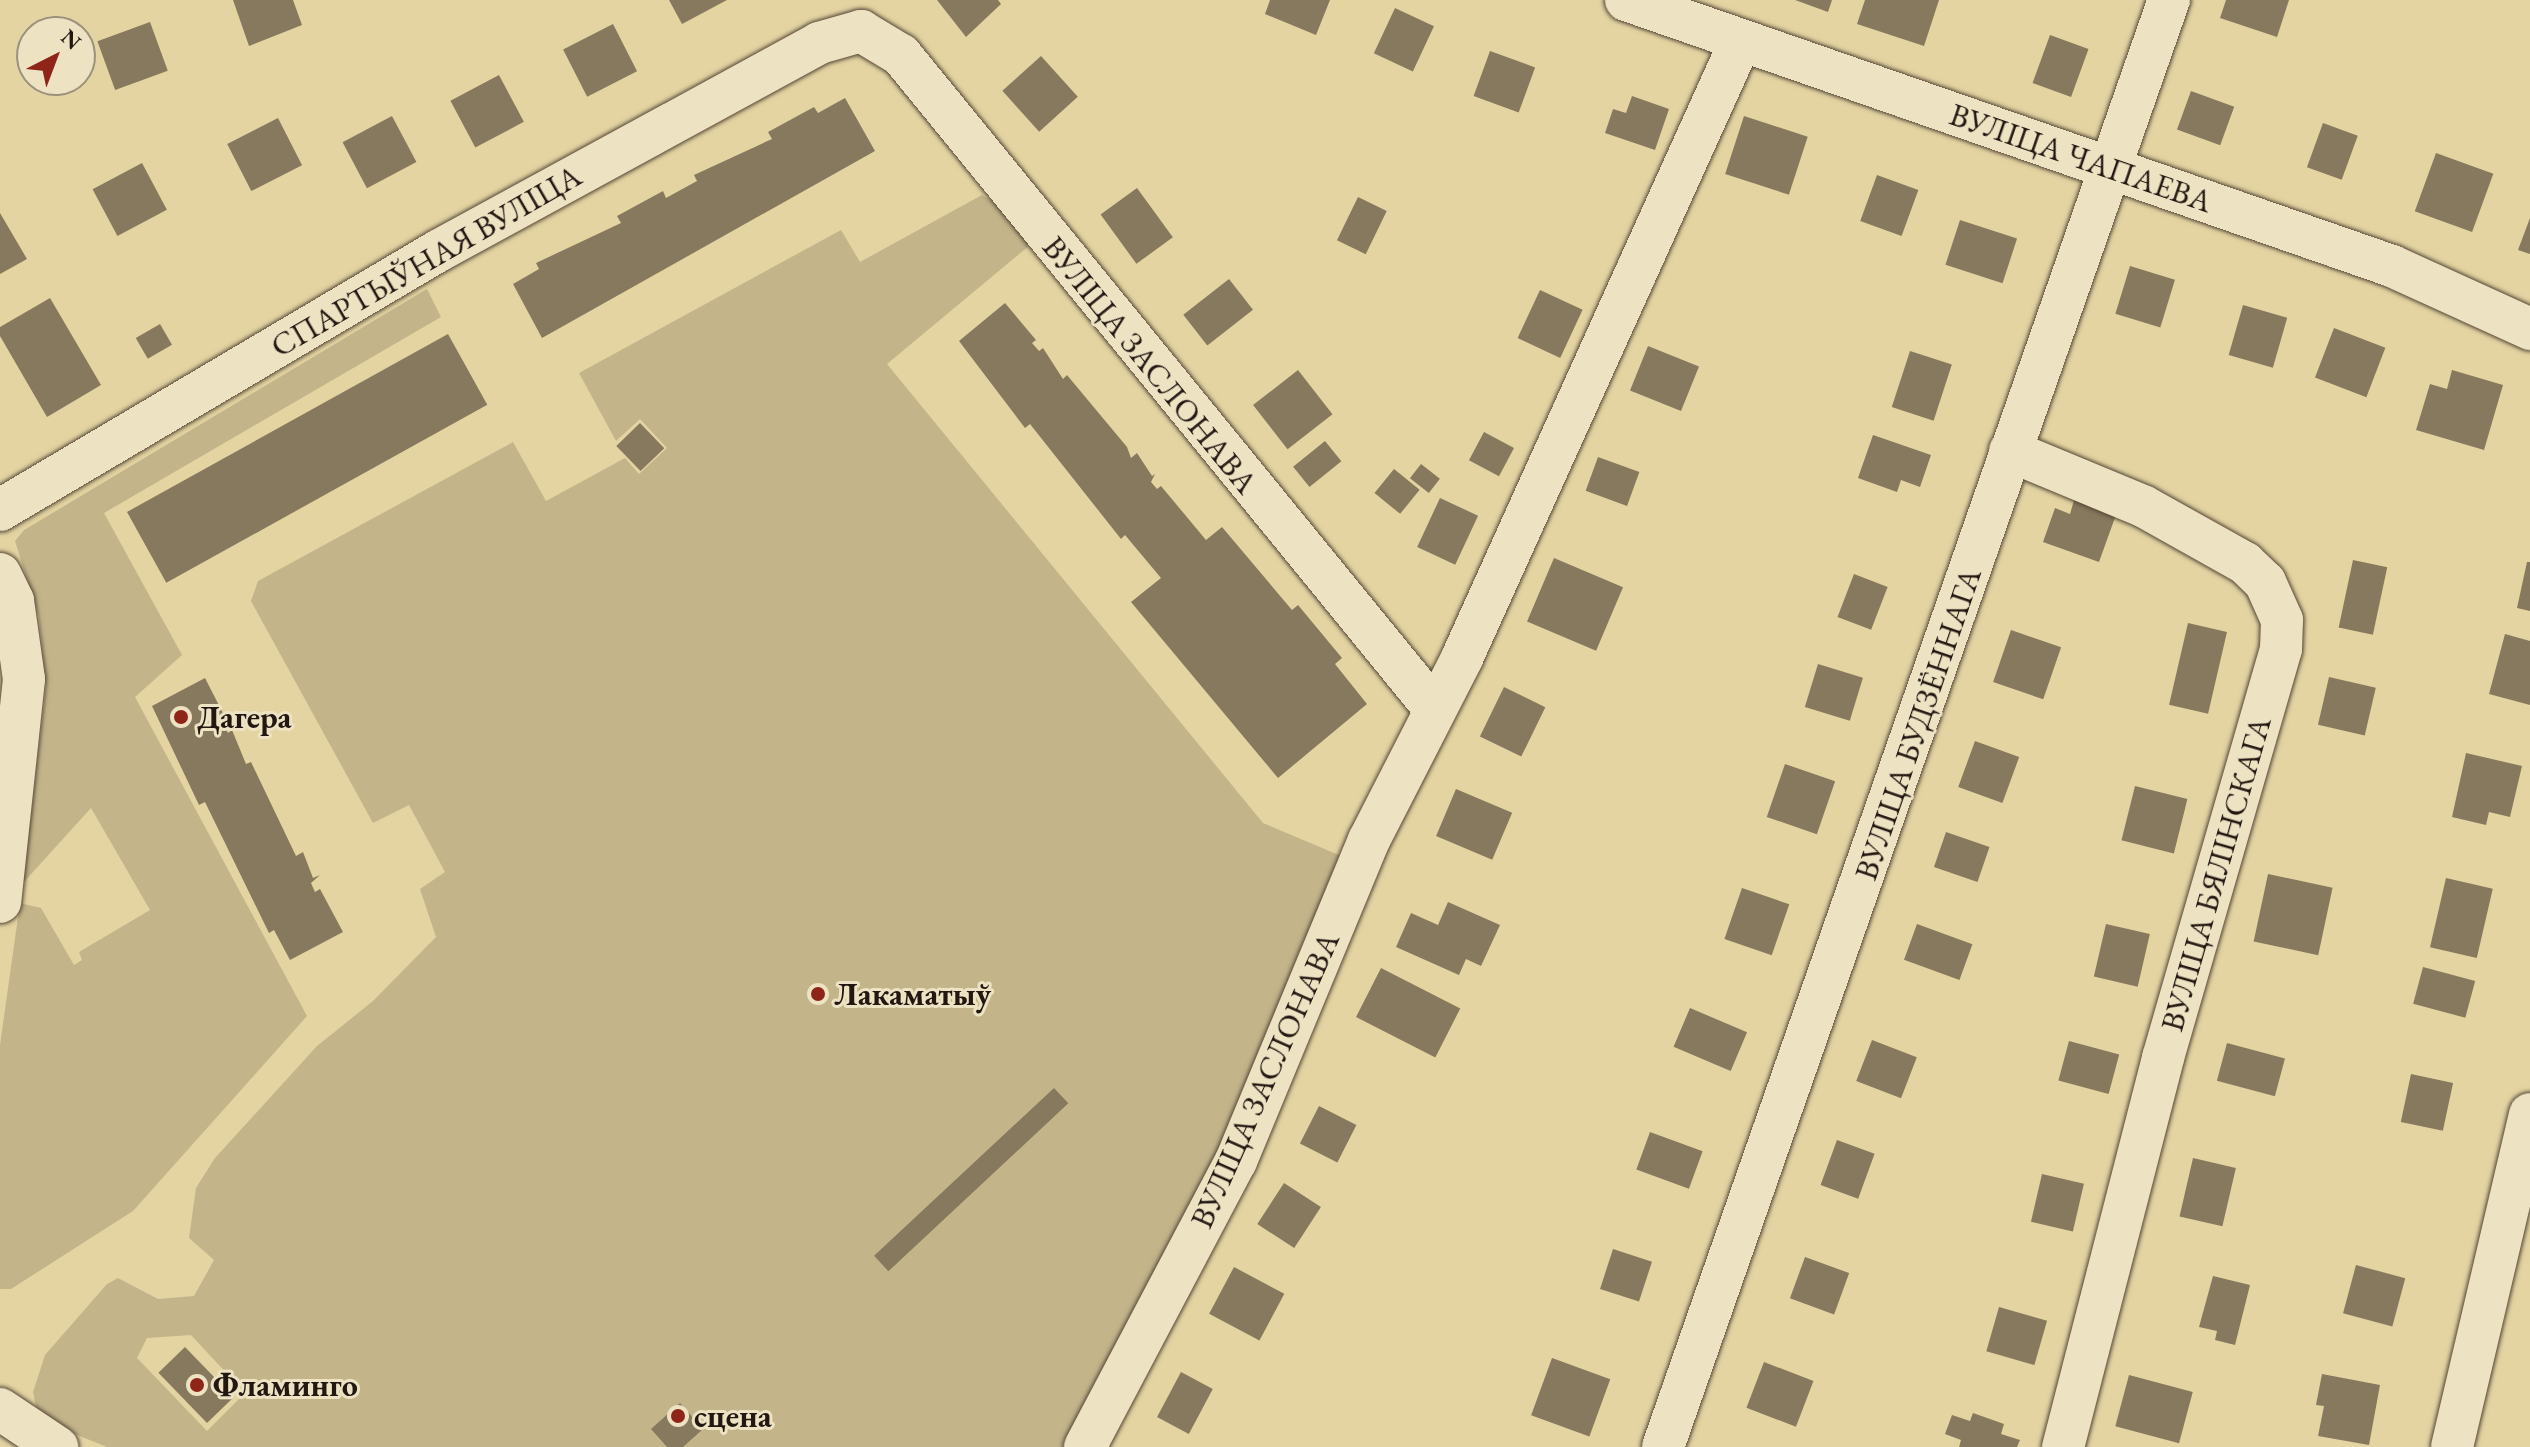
<!DOCTYPE html>
<meta charset="utf-8">
<style>
body{margin:0}
#map{position:relative;width:2530px;height:1447px;overflow:hidden;background:#e4d4a2;font-family:"EB Garamond",serif}
div>[style]{position:absolute}
.green>*{inset:0;background:#c3b48a}
.building>*{inset:0;background:#87795d;transform-origin:0 0}
.roads{filter:drop-shadow(0 0 2px #534636) drop-shadow(0 0 2px #534636)}
.minor>*{height:42px;margin:-21px;padding:0 21px;transform-origin:21px;border-radius:21px;background:#ede3c3}
.dots>*{width:22px;height:22px;translate:-50% -50%;box-sizing:border-box;border:4px solid #ede3c3;border-radius:50%}
span{translate:-50% -50%;white-space:nowrap;text-align:center;line-height:1.15;-webkit-text-stroke:6px #ede3c3;paint-order:stroke}
.street-label{font-size:32px;color:#231712}
.poi-label{font-size:32px;color:#231712;font-weight:700}
.left{translate:0 -50%;text-align:left}
.north{position:absolute;left:16px;top:16px;width:80px;height:80px;box-sizing:border-box;background:#ede3c3;border:2px solid #9c917c;border-radius:50%;rotate:42deg;font-size:22px;font-weight:700;line-height:32px;text-align:center;color:#231712}
.north::after{content:'';display:block;margin:auto;width:28px;height:36px;background:#8f2418;clip-path:polygon(50% 0,100% 100%,50% 72%,0 100%)}
</style>
<div id="map">
<div class="green">
<i style="clip-path:polygon(evenodd,982px 195px,997px 204px,1030px 245px,887px 364px,1263px 823px,1346px 858px,1218px 1154px,1066px 1447px,107px 1447px,50px 1424px,37px 1411px,33px 1392px,45px 1355px,107px 1284px,118px 1278px,158px 1299px,194px 1296px,214px 1260px,189px 1238px,196px 1188px,215px 1158px,317px 1046px,373px 1001px,436px 937px,420px 889px,445px 872px,409px 805px,373px 823px,251px 601px,258px 581px,513px 442px,546px 501px,625px 458px,639px 474px,667px 448px,640px 419px,616px 441px,579px 373px,841px 230px,860px 262px,982px 195px,191px 1335px,245px 1393px,207px 1431px,137px 1358px,147px 1338px,191px 1335px)"></i>
<i style="clip-path:polygon(427px 289px,441px 317px,104px 513px,182px 655px,135px 697px,307px 1016px,133px 1211px,11px 1289px,0 1289px,0 1045px,20px 903px,41px 908px,74px 965px,82px 960px,79px 952px,150px 910px,91px 808px,23px 883px,46px 687px,39px 617px,15px 541px,24px 530px)"></i>
</div>
<div class="building">
<i style="clip-path:polygon(233px 0,293px 0,302px 25px,249px 46px)"></i>
<i style="clip-path:polygon(669px 0,727px 0,682px 24px)"></i>
<i style="clip-path:polygon(937px 0,998px 0,1001px 4px,966px 37px)"></i>
<i style="clip-path:polygon(1270px 0,1330px 0,1316px 35px,1265px 14px)"></i>
<i style="clip-path:polygon(1795px 0,1832px 0,1828px 12px)"></i>
<i style="clip-path:polygon(1865px 0,1939px 0,1924px 46px,1857px 24px)"></i>
<i style="clip-path:polygon(2226px 0,2289px 0,2277px 37px,2220px 18px)"></i>
<i style="left:1395px;top:8px;width:43px;height:50px;rotate:25deg"></i>
<i style="left:150px;top:22px;width:52px;height:56px;rotate:70deg"></i>
<i style="left:613px;top:24px;width:53px;height:56px;rotate:63deg"></i>
<i style="left:2050px;top:35px;width:41px;height:51px;rotate:20deg"></i>
<i style="left:1490px;top:51px;width:48px;height:48px;rotate:20deg"></i>
<i style="left:1041px;top:56px;width:55px;height:52px;rotate:48deg"></i>
<i style="left:499px;top:75px;width:53px;height:55px;rotate:62deg"></i>
<i style="left:2191px;top:91px;width:46px;height:41px;rotate:20deg"></i>
<i style="clip-path:polygon(1632px 96px,1669px 109px,1655px 150px,1605px 133px,1613px 109px,1626px 113px)"></i>
<i style="clip-path:polygon(845px 98px,875px 151px,542px 338px,513px 284px,539px 269px,536px 263px,621px 223px,617px 216px,663px 191px,666px 198px,697px 181px,694px 175px,772px 139px,768px 132px,814px 107px,818px 113px)"></i>
<i style="left:392px;top:116px;width:52px;height:56px;rotate:62deg"></i>
<i style="left:1744px;top:116px;width:67px;height:61px;rotate:18deg"></i>
<i style="left:278px;top:118px;width:53px;height:57px;rotate:63deg"></i>
<i style="left:2323px;top:123px;width:37px;height:47px;rotate:20deg"></i>
<i style="left:2436px;top:153px;width:61px;height:62px;rotate:20deg"></i>
<i style="left:142px;top:163px;width:53px;height:56px;rotate:62deg"></i>
<i style="left:1877px;top:175px;width:44px;height:49px;rotate:20deg"></i>
<i style="left:1137px;top:188px;width:61px;height:45px;rotate:54deg"></i>
<i style="left:1358px;top:197px;width:32px;height:48px;rotate:26deg"></i>
<i style="clip-path:polygon(0 213px,27px 259px,0 274px)"></i>
<i style="clip-path:polygon(2530px 218px,2530px 254px,2518px 250px)"></i>
<i style="left:1960px;top:220px;width:60px;height:47px;rotate:18deg"></i>
<i style="left:2130px;top:266px;width:47px;height:50px;rotate:17deg"></i>
<i style="left:1229px;top:279px;width:39px;height:58px;rotate:52deg"></i>
<i style="left:1540px;top:290px;width:47px;height:53px;rotate:25deg"></i>
<i style="clip-path:polygon(50px 298px,101px 385px,47px 417px,0 336px,0 327px)"></i>
<i style="clip-path:polygon(1005px 303px,1036px 340px,1032px 343px,1039px 351px,1043px 348px,1063px 379px,1067px 375px,1127px 447px,1131px 458px,1137px 453px,1152px 476px,1155px 474px,1151px 482px,1157px 489px,1161px 486px,1206px 540px,1222px 527px,1292px 610px,1298px 605px,1342px 658px,1335px 664px,1367px 704px,1278px 778px,1131px 602px,1161px 578px,1125px 535px,1121px 539px,1030px 424px,1025px 428px,959px 341px)"></i>
<i style="left:2243px;top:305px;width:46px;height:52px;rotate:16deg"></i>
<i style="left:160px;top:324px;width:24px;height:28px;rotate:60deg"></i>
<i style="left:2334px;top:328px;width:55px;height:53px;rotate:21deg"></i>
<i style="left:448px;top:334px;width:81px;height:367px;rotate:61deg"></i>
<i style="left:1648px;top:346px;width:55px;height:48px;rotate:22deg"></i>
<i style="left:1910px;top:351px;width:44px;height:59px;rotate:18deg"></i>
<i style="left:1298px;top:370px;width:56px;height:57px;rotate:52deg"></i>
<i style="clip-path:polygon(2452px 370px,2503px 385px,2484px 450px,2416px 430px,2430px 384px,2447px 389px)"></i>
<i style="left:640px;top:423px;width:35px;height:33px;rotate:46deg"></i>
<i style="left:1484px;top:432px;width:34px;height:32px;rotate:28deg"></i>
<i style="clip-path:polygon(1873px 435px,1931px 455px,1920px 487px,1901px 480px,1897px 492px,1858px 478px)"></i>
<i style="left:1325px;top:441px;width:26px;height:41px;rotate:51deg"></i>
<i style="left:1598px;top:457px;width:44px;height:36px;rotate:20deg"></i>
<i style="left:1421px;top:464px;width:24px;height:18px;rotate:38deg"></i>
<i style="left:1394px;top:469px;width:33px;height:31px;rotate:39deg"></i>
<i style="clip-path:polygon(2075px 497px,2117px 512px,2099px 562px,2043px 542px,2055px 508px,2070px 514px)"></i>
<i style="left:1440px;top:498px;width:42px;height:54px;rotate:25deg"></i>
<i style="left:1554px;top:558px;width:75px;height:69px;rotate:23deg"></i>
<i style="left:2353px;top:560px;width:35px;height:69px;rotate:12deg"></i>
<i style="clip-path:polygon(2527px 562px,2530px 562px,2530px 611px,2517px 608px)"></i>
<i style="left:1854px;top:574px;width:36px;height:46px;rotate:21deg"></i>
<i style="left:2188px;top:623px;width:40px;height:84px;rotate:13deg"></i>
<i style="left:2011px;top:630px;width:53px;height:55px;rotate:19deg"></i>
<i style="clip-path:polygon(2505px 634px,2530px 641px,2530px 705px,2489px 694px)"></i>
<i style="left:1818px;top:664px;width:47px;height:45px;rotate:17deg"></i>
<i style="left:2329px;top:677px;width:48px;height:49px;rotate:13deg"></i>
<i style="clip-path:polygon(205px 678px,227px 721px,223px 723px,228px 733px,232px 730px,246px 764px,251px 762px,296px 856px,303px 852px,313px 878px,320px 875px,311px 883px,315px 892px,320px 889px,343px 932px,290px 960px,274px 930px,269px 933px,205px 802px,199px 805px,152px 706px)"></i>
<i style="left:1504px;top:687px;width:46px;height:55px;rotate:26deg"></i>
<i style="left:1975px;top:741px;width:47px;height:49px;rotate:20deg"></i>
<i style="clip-path:polygon(2466px 753px,2522px 766px,2510px 817px,2489px 812px,2486px 825px,2452px 817px)"></i>
<i style="left:1785px;top:764px;width:53px;height:56px;rotate:19deg"></i>
<i style="left:2135px;top:786px;width:54px;height:56px;rotate:14deg"></i>
<i style="left:1456px;top:789px;width:61px;height:51px;rotate:23deg"></i>
<i style="left:1946px;top:832px;width:46px;height:37px;rotate:19deg"></i>
<i style="left:2268px;top:874px;width:66px;height:69px;rotate:12deg"></i>
<i style="left:2446px;top:878px;width:48px;height:71px;rotate:13deg"></i>
<i style="left:1742px;top:888px;width:50px;height:54px;rotate:19deg"></i>
<i style="clip-path:polygon(1448px 902px,1500px 925px,1481px 966px,1466px 959px,1459px 975px,1396px 947px,1411px 913px,1438px 925px)"></i>
<i style="left:1917px;top:924px;width:59px;height:38px;rotate:20deg"></i>
<i style="left:2106px;top:924px;width:45px;height:54px;rotate:13deg"></i>
<i style="left:2423px;top:967px;width:54px;height:38px;rotate:15deg"></i>
<i style="left:1381px;top:968px;width:89px;height:55px;rotate:27deg"></i>
<i style="left:1690px;top:1008px;width:62px;height:42px;rotate:23deg"></i>
<i style="left:1872px;top:1040px;width:48px;height:44px;rotate:21deg"></i>
<i style="left:2069px;top:1041px;width:52px;height:41px;rotate:15deg"></i>
<i style="left:2227px;top:1043px;width:60px;height:39px;rotate:15deg"></i>
<i style="left:2411px;top:1074px;width:43px;height:49px;rotate:12deg"></i>
<i style="left:1054px;top:1088px;width:21px;height:246px;rotate:47deg"></i>
<i style="left:1319px;top:1106px;width:42px;height:42px;rotate:27deg"></i>
<i style="left:1650px;top:1132px;width:56px;height:40px;rotate:20deg"></i>
<i style="left:1837px;top:1140px;width:40px;height:48px;rotate:20deg"></i>
<i style="left:2193px;top:1158px;width:44px;height:60px;rotate:13deg"></i>
<i style="left:2042px;top:1174px;width:43px;height:49px;rotate:13deg"></i>
<i style="left:1284px;top:1183px;width:44px;height:49px;rotate:33deg"></i>
<i style="left:1613px;top:1249px;width:41px;height:42px;rotate:18deg"></i>
<i style="left:1805px;top:1257px;width:47px;height:44px;rotate:20deg"></i>
<i style="left:2356px;top:1265px;width:51px;height:50px;rotate:15deg"></i>
<i style="left:1234px;top:1267px;width:57px;height:53px;rotate:28deg"></i>
<i style="clip-path:polygon(2213px 1276px,2250px 1285px,2235px 1345px,2215px 1340px,2217px 1331px,2199px 1327px)"></i>
<i style="left:1999px;top:1307px;width:50px;height:46px;rotate:16deg"></i>
<i style="left:185px;top:1347px;width:70px;height:37px;rotate:46deg"></i>
<i style="left:1552px;top:1358px;width:62px;height:61px;rotate:20deg"></i>
<i style="left:1764px;top:1362px;width:53px;height:49px;rotate:21deg"></i>
<i style="left:1181px;top:1372px;width:36px;height:51px;rotate:28deg"></i>
<i style="clip-path:polygon(2322px 1374px,2380px 1385px,2369px 1445px,2318px 1436px,2324px 1406px,2316px 1405px)"></i>
<i style="left:2129px;top:1375px;width:66px;height:53px;rotate:15deg"></i>
<i style="clip-path:polygon(680px 1403px,703px 1429px,683px 1447px,667px 1447px,651px 1429px)"></i>
<i style="clip-path:polygon(1973px 1413px,2004px 1424px,2001px 1434px,2020px 1440px,2017px 1447px,1959px 1447px,1961px 1440px,1945px 1434px,1952px 1415px,1970px 1421px)"></i>
</div>
<div class="roads">
<div class="minor">
<i style="left:1626px;top:0;width:811px;rotate:19.15deg"></i>
<i style="left:2392px;top:266px;width:152px;rotate:24.5deg"></i>
<i style="left:2010px;top:451px;width:144px;rotate:22.5deg"></i>
<i style="left:2143px;top:506px;width:117px;rotate:29.2deg"></i>
<i style="left:2245px;top:563px;width:28px;rotate:44deg"></i>
<i style="left:2265px;top:582px;width:42px;rotate:65.9deg"></i>
<i style="left:2282px;top:620px;width:29px;rotate:92deg"></i>
<i style="left:2281px;top:649px;width:426px;rotate:106.1deg"></i>
<i style="left:2163px;top:1058px;width:402px;rotate:104.4deg"></i>
<i style="left:0;top:510px;width:509px;rotate:-30.6deg"></i>
<i style="left:438px;top:251px;width:434px;rotate:-28.6deg"></i>
<i style="left:819px;top:43px;width:44px;rotate:-15.9deg"></i>
<i style="left:861px;top:31px;width:47px;rotate:31deg"></i>
<i style="left:901px;top:55px;width:842px;rotate:50.79deg"></i>
<i style="left:0;top:574px;width:30px;rotate:64deg"></i>
<i style="left:13px;top:601px;width:79px;rotate:82deg"></i>
<i style="left:24px;top:679px;width:224px;rotate:96.1deg"></i>
<i style="left:0;top:1409px;width:69px;rotate:33.7deg"></i>
<i style="left:1085px;top:1447px;width:323px;rotate:-62.2deg"></i>
<i style="left:1236px;top:1161px;width:347px;rotate:-67.5deg"></i>
<i style="left:1369px;top:840px;width:204px;rotate:-62.9deg"></i>
<i style="left:1462px;top:658px;width:678px;rotate:-65.7deg"></i>
<i style="left:1663px;top:1447px;width:1533px;rotate:-70.73deg"></i>
<i style="left:2452px;top:1447px;width:342px;rotate:-76.8deg"></i>
</div>
</div>
<div class="dots">
<i style="left:181px;top:717px;background:#8f2418"></i>
<i style="left:818px;top:994px;background:#8f2418"></i>
<i style="left:197px;top:1385px;background:#8f2418"></i>
<i style="left:678px;top:1416px;background:#8f2418"></i>
</div>
<div class="street-label">
<span style="left:2081px;top:158px;rotate:19deg">ВУЛІЦА ЧАПАЕВА</span>
<span style="left:426px;top:261px;rotate:-30deg">СПАРТЫЎНАЯ ВУЛІЦА</span>
<span style="left:1150px;top:365px;rotate:51deg">ВУЛІЦА ЗАСЛОНАВА</span>
<span style="left:1918px;top:724px;rotate:-71deg">ВУЛІЦА БУДЗЁННАГА</span>
<span style="left:2216px;top:874px;rotate:-74deg">ВУЛІЦА БЯЛІНСКАГА</span>
<span style="left:1265px;top:1080px;rotate:-66deg">ВУЛІЦА ЗАСЛОНАВА</span>
</div>
<div class="poi-label">
<span class="left" style="left:197px;top:717px">Дагера</span>
<span class="left" style="left:834px;top:994px">Лакаматыў</span>
<span class="left" style="left:213px;top:1385px">Фламинго</span>
<span class="left" style="left:694px;top:1416px">сцена</span>
</div>
<div class="north">N</div>
</div>
